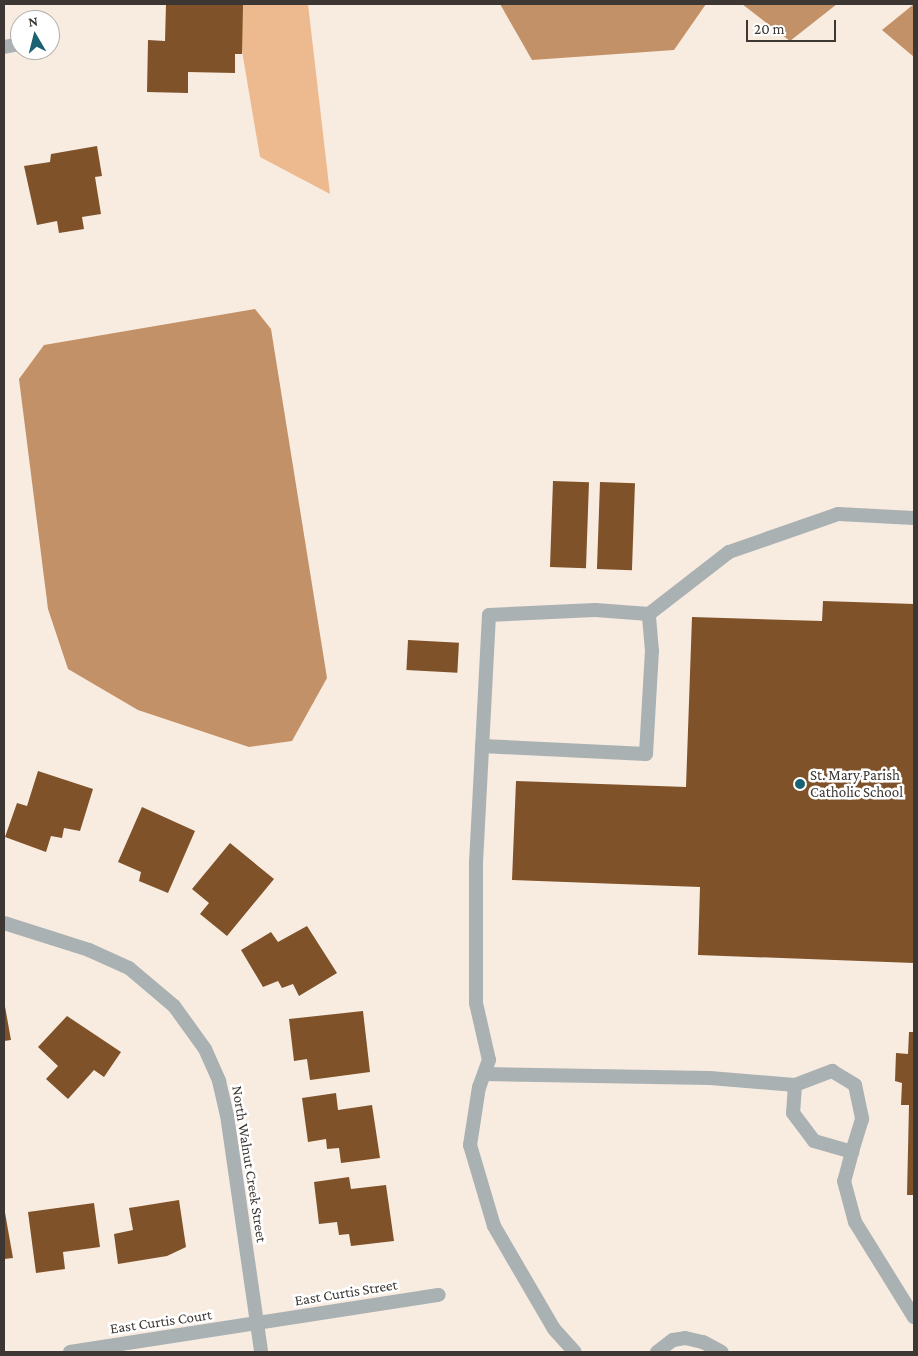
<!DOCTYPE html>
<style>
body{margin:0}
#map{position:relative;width:918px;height:1356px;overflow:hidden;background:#f8ebe0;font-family:"Crimson Pro",serif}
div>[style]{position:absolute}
.green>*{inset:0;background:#edba90}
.water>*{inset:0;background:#c29167}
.building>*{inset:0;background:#7f5229;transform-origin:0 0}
.service>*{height:14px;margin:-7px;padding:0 7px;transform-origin:7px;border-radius:7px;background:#a9b1b3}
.minor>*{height:14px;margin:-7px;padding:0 7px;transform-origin:7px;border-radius:7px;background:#a9b1b3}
.dots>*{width:14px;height:14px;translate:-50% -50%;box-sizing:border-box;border:2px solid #fff;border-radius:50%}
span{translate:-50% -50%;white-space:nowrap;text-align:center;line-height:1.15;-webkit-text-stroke:5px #fff;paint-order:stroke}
.poi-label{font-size:15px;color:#3c3733}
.left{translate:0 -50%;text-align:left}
.street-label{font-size:15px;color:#3c3733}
.frame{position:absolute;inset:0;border:5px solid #3c3733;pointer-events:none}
.north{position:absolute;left:10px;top:10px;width:50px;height:50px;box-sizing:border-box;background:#fff;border:1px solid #b1afad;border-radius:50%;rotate:352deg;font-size:14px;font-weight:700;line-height:20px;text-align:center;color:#3c3733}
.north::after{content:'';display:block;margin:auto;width:18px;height:22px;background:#1a6271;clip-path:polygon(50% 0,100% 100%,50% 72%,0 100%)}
.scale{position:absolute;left:746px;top:20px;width:90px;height:22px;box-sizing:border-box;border:2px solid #3c3733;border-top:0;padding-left:6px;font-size:15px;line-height:18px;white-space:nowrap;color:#3c3733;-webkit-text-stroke:4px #fff;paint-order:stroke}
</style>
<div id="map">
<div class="green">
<i style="clip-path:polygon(234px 4px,308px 4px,330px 194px,260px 157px)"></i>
</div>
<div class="water">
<i style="clip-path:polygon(500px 4px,706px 4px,674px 50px,532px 60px)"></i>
<i style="clip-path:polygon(742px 4px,837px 4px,790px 41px)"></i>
<i style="clip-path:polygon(914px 4px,914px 57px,882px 30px)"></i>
<i style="clip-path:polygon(255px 309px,271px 329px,327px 678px,292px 741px,249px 747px,138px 710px,68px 669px,48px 609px,19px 379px,44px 345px)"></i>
</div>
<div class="building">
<i style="clip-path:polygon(166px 4px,243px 5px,242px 54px,235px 54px,235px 73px,188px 72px,188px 93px,147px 92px,148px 40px,165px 41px)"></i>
<i style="clip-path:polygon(97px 146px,102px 176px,95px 177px,101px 214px,82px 217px,84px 229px,59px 233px,57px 221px,37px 225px,24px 166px,50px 162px,51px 154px)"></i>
<i style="left:553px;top:481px;width:36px;height:86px;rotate:2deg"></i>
<i style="left:600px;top:482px;width:35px;height:87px;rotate:2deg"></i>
<i style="clip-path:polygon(823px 601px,914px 604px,914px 963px,698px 955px,700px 887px,512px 880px,516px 781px,686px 787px,692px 617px,822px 621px)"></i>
<i style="left:408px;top:640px;width:51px;height:30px;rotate:3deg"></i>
<i style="clip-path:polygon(38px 771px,93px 789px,80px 831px,64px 828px,62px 838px,51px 836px,46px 852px,5px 837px,17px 803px,27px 806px)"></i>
<i style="clip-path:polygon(142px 807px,195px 831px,168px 893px,139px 881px,141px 872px,118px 862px)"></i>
<i style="clip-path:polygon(230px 843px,274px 879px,227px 936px,200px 914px,209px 903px,192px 889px)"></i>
<i style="clip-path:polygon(307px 926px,337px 973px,299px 996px,293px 984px,282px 988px,278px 981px,263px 987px,241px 950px,271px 932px,278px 942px)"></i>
<i style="clip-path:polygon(4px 1001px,11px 1040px,4px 1041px)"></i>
<i style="clip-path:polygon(363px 1011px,370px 1072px,310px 1080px,307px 1059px,294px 1061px,289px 1019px)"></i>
<i style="clip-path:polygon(67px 1016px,121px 1052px,104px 1077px,94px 1070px,68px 1099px,46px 1079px,58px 1066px,38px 1047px)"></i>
<i style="clip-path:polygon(909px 1032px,914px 1032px,914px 1195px,907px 1195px,909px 1105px,901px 1105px,902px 1083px,895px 1081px,896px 1053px,908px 1054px)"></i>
<i style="clip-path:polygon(336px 1093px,338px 1110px,372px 1105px,380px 1158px,341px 1163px,339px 1148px,327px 1149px,326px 1139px,308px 1142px,302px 1098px)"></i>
<i style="clip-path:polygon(349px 1177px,351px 1189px,386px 1185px,394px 1241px,351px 1246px,349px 1234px,339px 1235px,337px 1222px,319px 1224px,314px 1182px)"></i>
<i style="clip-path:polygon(179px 1200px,186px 1247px,167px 1256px,118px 1264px,114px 1234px,133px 1230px,129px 1208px)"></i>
<i style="clip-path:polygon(94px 1203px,100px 1247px,63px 1252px,65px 1269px,36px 1273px,28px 1212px)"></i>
<i style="clip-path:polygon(4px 1207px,13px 1258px,4px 1259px)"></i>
</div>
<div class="service">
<i style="left:649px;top:614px;width:101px;rotate:-37.8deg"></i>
<i style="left:729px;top:552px;width:115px;rotate:-19.2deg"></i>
<i style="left:838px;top:514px;width:76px;rotate:3deg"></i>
<i style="left:482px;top:746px;width:164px;rotate:2.8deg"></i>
<i style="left:646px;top:754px;width:103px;rotate:-86.7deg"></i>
<i style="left:652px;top:651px;width:37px;rotate:-95deg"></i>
<i style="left:649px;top:614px;width:54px;rotate:-175.8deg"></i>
<i style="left:595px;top:610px;width:106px;rotate:177.3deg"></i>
<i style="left:489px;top:615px;width:247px;rotate:93deg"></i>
<i style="left:476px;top:862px;width:141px;rotate:90deg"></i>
<i style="left:476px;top:1003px;width:58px;rotate:77.2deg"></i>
<i style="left:489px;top:1060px;width:29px;rotate:110deg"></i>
<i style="left:479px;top:1087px;width:59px;rotate:98.8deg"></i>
<i style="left:470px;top:1145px;width:84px;rotate:73.5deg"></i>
<i style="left:494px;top:1226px;width:119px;rotate:59.8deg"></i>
<i style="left:554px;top:1329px;width:31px;rotate:48deg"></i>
<i style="left:484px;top:1074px;width:226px;rotate:1deg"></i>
<i style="left:710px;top:1078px;width:85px;rotate:4.7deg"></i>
<i style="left:795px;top:1085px;width:28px;rotate:94deg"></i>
<i style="left:793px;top:1113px;width:35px;rotate:53deg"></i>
<i style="left:814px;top:1141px;width:40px;rotate:16deg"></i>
<i style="left:852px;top:1152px;width:30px;rotate:105deg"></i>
<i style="left:844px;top:1181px;width:42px;rotate:75deg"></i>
<i style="left:855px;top:1222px;width:112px;rotate:58.2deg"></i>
<i style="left:795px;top:1085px;width:40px;rotate:-21deg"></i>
<i style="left:832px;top:1071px;width:27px;rotate:31deg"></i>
<i style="left:855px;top:1085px;width:35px;rotate:78deg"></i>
<i style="left:862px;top:1119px;width:34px;rotate:107deg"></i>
<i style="left:657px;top:1352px;width:20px;rotate:-37deg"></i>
<i style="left:673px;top:1340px;width:12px;rotate:-9deg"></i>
<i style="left:685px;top:1338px;width:18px;rotate:13deg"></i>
<i style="left:703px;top:1342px;width:21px;rotate:28deg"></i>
</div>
<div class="minor">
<i style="left:4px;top:47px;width:16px;rotate:-11deg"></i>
<i style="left:4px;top:923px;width:89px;rotate:17.6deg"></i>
<i style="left:89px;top:950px;width:44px;rotate:24.2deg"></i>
<i style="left:129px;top:968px;width:59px;rotate:40.2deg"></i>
<i style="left:174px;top:1006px;width:53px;rotate:54.2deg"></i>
<i style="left:205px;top:1049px;width:35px;rotate:66deg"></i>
<i style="left:219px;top:1081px;width:35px;rotate:77deg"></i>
<i style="left:227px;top:1115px;width:239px;rotate:81.8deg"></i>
<i style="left:70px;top:1352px;width:373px;rotate:-8.8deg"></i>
</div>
<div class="dots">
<i style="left:800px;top:784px;background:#1a6271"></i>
</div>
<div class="poi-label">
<span class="left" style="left:810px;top:784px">St. Mary Parish<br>Catholic School</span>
</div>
<div class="street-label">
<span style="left:249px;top:1164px;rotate:81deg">North Walnut Creek Street</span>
<span style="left:346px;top:1293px;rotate:-9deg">East Curtis Street</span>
<span style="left:161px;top:1322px;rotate:-8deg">East Curtis Court</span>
</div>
<div class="frame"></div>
<div class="north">N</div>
<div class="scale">20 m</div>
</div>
